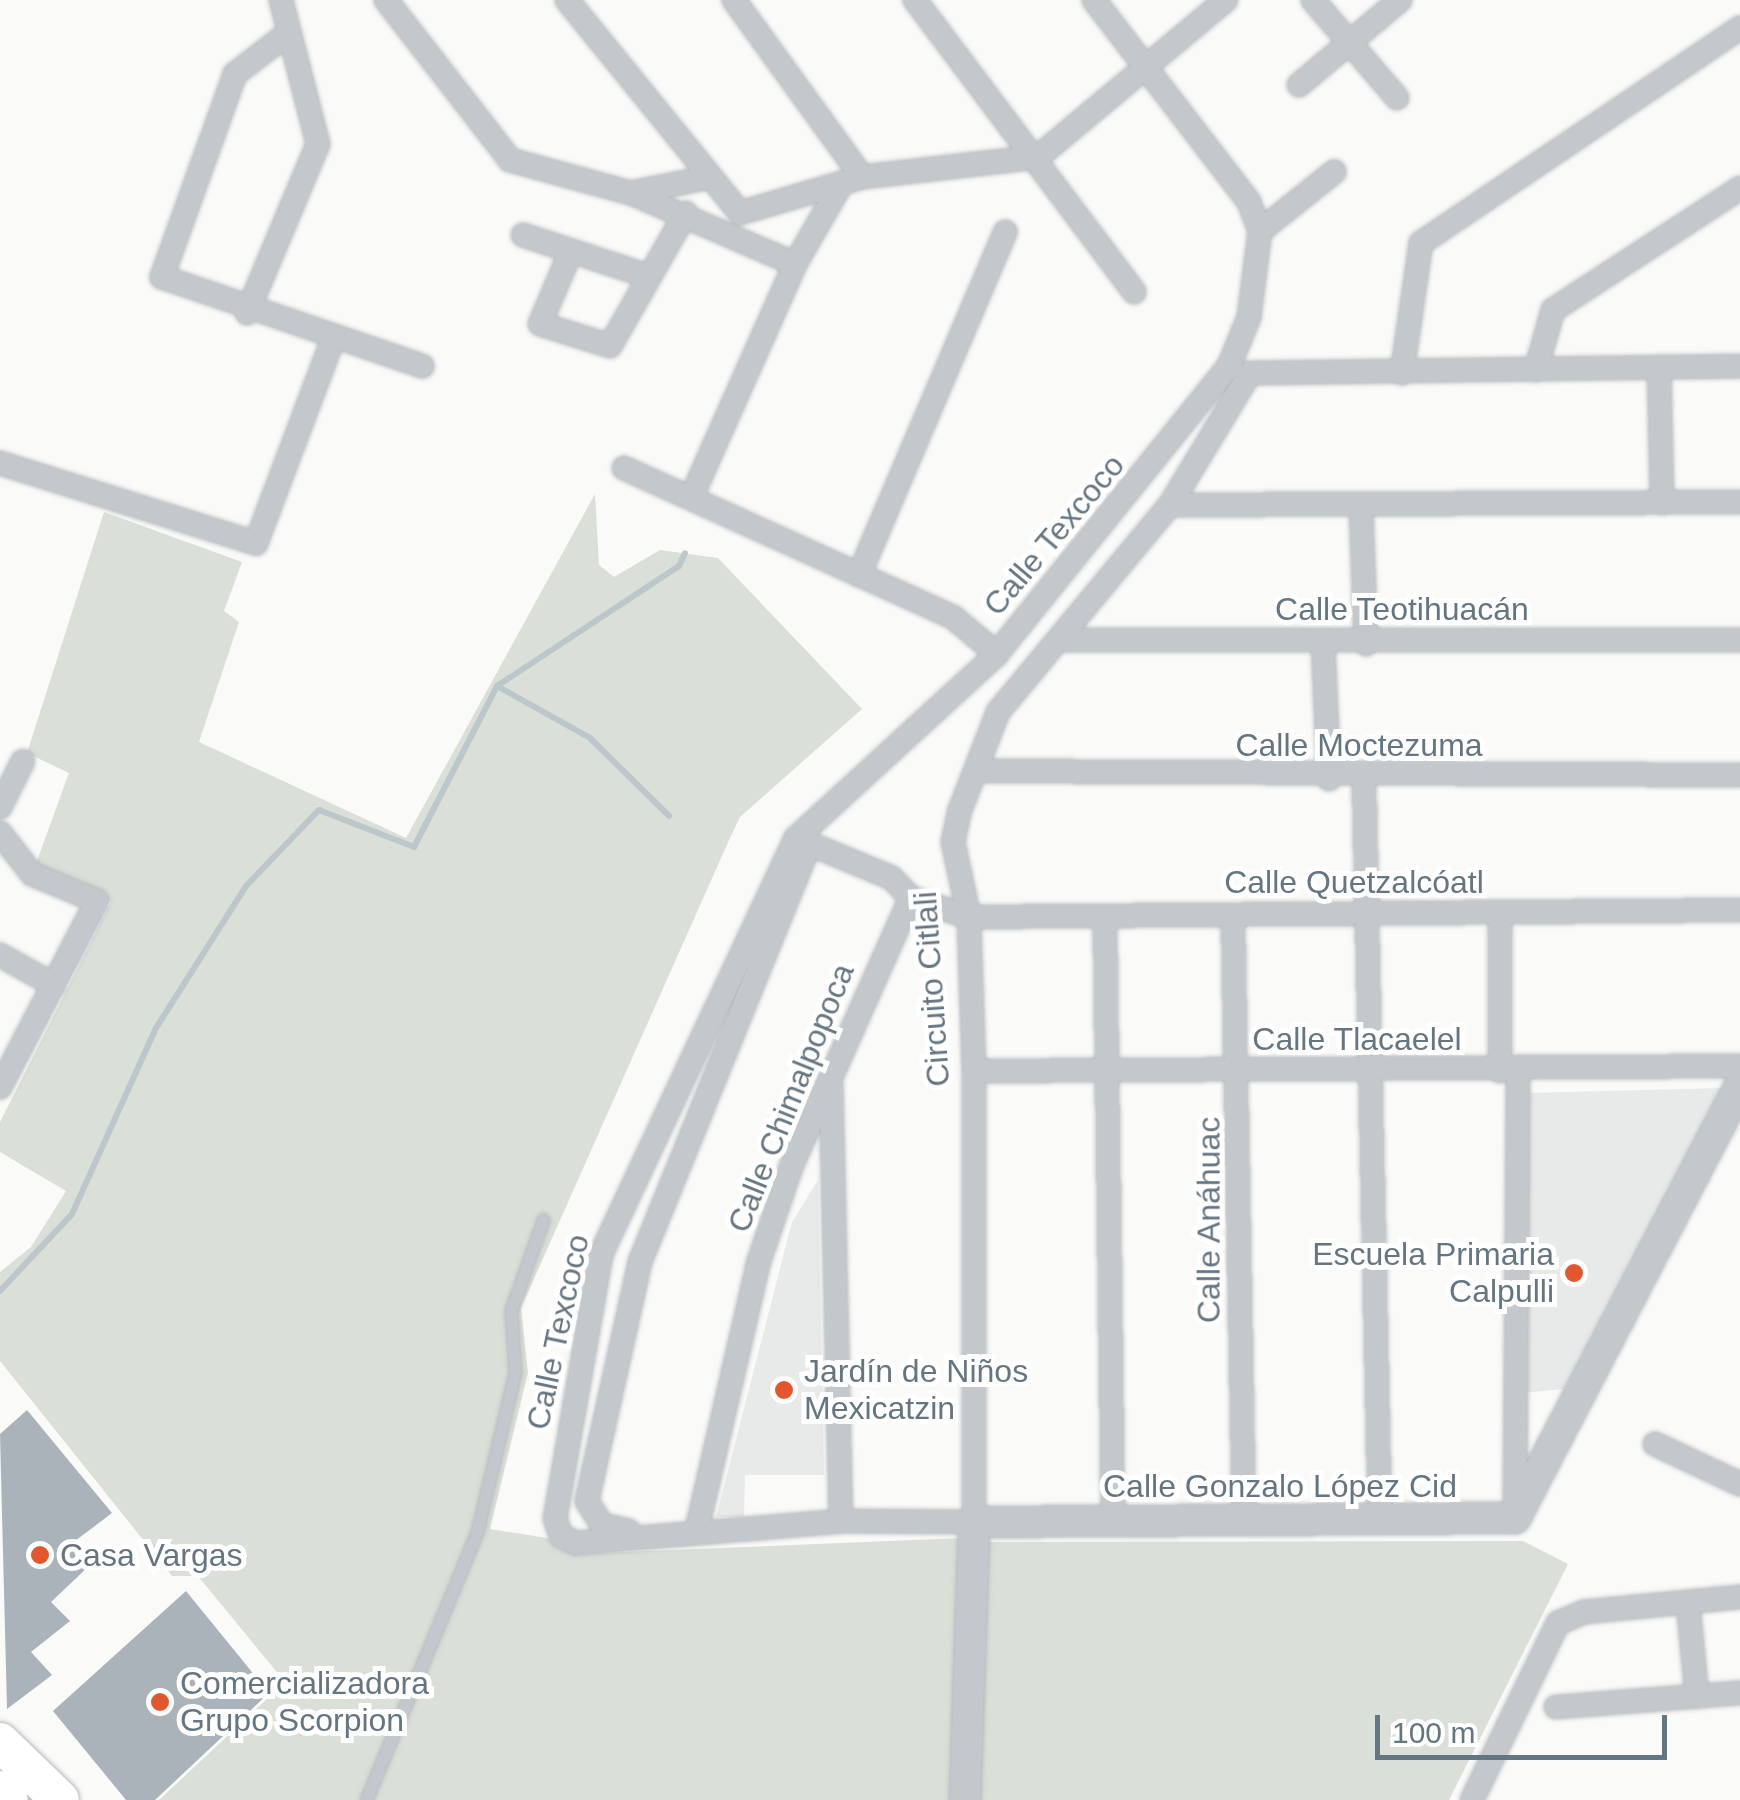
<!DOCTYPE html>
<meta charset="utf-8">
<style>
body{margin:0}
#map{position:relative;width:1740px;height:1800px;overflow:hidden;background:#fafaf8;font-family:Arial,sans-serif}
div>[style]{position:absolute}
.built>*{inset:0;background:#e8e9e9}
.green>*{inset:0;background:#dadfd7}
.stream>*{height:6px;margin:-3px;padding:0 3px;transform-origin:3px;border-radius:3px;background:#bbc7cb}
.building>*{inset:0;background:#aab3b9}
.roads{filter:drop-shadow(0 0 2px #b5babe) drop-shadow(0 0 2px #b5babe)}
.service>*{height:11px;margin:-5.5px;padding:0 5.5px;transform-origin:5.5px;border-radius:5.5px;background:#c3c8cc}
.minor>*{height:22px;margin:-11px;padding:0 11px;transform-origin:11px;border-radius:11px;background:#c3c8cc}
.tertiary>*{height:30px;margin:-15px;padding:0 15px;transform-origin:15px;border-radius:15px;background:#c3c8cc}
.primary>*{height:38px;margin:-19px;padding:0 19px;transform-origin:19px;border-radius:19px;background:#fff}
.dots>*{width:28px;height:28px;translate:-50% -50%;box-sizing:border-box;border:5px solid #fff;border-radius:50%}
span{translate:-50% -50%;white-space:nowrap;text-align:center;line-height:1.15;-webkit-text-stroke:10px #fff;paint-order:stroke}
.street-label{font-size:32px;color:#657683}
.poi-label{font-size:32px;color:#657683}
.right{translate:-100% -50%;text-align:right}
.left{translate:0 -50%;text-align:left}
.scale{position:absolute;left:1375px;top:1715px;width:292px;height:45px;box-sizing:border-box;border:5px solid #657683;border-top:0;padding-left:12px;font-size:30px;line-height:35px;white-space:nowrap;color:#657683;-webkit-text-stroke:8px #fff;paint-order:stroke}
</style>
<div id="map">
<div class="built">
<i style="clip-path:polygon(1723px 1088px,1565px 1389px,1521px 1393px,1526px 1093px)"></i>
<i style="clip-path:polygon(818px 1180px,824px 1475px,745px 1475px,744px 1517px,716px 1517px,792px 1222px)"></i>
</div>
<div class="green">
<i style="clip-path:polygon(595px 494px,599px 565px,614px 577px,660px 550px,718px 558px,862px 709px,740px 817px,729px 840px,521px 1308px,528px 1373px,490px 1529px,547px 1538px,572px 1554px,963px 1538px,953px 1800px,159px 1800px,285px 1682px,198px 1576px,172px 1576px,0 1361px,0 1272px,31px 1247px,66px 1191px,0 1152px,0 1122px,111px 902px,34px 869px,69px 773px,27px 753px,104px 512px,242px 562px,224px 611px,239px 622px,199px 742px,406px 838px)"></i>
<i style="clip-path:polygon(1523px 1541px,1568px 1564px,1449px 1800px,979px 1800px,988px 1542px)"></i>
</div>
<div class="stream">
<i style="left:497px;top:686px;width:107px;rotate:29.2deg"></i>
<i style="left:590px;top:738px;width:111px;rotate:44.6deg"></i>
<i style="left:0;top:1291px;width:105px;rotate:-46.9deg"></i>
<i style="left:72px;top:1214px;width:204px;rotate:-65.7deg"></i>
<i style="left:156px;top:1028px;width:168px;rotate:-57.6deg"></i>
<i style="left:246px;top:886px;width:105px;rotate:-46.2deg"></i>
<i style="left:319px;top:810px;width:102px;rotate:21.3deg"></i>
<i style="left:414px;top:847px;width:181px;rotate:-62.7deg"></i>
<i style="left:497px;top:686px;width:218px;rotate:-33.4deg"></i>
<i style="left:679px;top:566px;width:14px;rotate:-65deg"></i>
</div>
<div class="building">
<i style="clip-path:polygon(27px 1410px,112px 1513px,71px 1544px,89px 1566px,51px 1602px,70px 1621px,31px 1652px,52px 1675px,7px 1709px,0 1434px)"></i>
<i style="clip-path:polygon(186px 1591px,269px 1693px,155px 1800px,126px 1800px,53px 1711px)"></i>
</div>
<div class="roads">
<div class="service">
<i style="left:366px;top:1800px;width:290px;rotate:-67.5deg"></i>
<i style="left:477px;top:1532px;width:164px;rotate:-76.6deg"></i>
<i style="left:515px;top:1372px;width:62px;rotate:-93.7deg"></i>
<i style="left:511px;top:1310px;width:96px;rotate:-70.4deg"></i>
</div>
<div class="minor">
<i style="left:386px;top:0;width:202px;rotate:52.2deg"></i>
<i style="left:510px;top:160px;width:125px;rotate:15.3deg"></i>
<i style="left:631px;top:193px;width:179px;rotate:23.4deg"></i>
<i style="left:567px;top:0;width:274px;rotate:50.9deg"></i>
<i style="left:740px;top:213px;width:127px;rotate:-16.4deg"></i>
<i style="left:862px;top:177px;width:177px;rotate:-6.5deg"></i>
<i style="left:1038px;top:157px;width:245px;rotate:-39.9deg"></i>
<i style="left:734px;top:0;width:218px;rotate:54.1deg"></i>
<i style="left:915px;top:0;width:365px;rotate:53.1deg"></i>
<i style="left:1094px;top:0;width:255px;rotate:52.5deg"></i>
<i style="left:1249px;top:202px;width:31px;rotate:69deg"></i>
<i style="left:1260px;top:231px;width:87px;rotate:97.3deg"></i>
<i style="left:1249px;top:317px;width:53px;rotate:112.2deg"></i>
<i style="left:1229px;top:366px;width:370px;rotate:128.9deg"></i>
<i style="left:997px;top:654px;width:273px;rotate:137.5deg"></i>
<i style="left:796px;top:838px;width:460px;rotate:115.1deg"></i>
<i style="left:601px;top:1255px;width:267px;rotate:99.9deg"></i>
<i style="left:555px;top:1518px;width:19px;rotate:72deg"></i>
<i style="left:561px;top:1536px;width:17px;rotate:25deg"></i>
<i style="left:576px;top:1543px;width:266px;rotate:-4.7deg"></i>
<i style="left:841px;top:1521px;width:133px;rotate:0.4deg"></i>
<i style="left:974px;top:1522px;width:451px;rotate:-90deg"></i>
<i style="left:974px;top:1071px;width:154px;rotate:-91.9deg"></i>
<i style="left:969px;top:917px;width:77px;rotate:-102deg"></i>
<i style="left:953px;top:842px;width:33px;rotate:-78deg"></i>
<i style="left:960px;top:810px;width:105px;rotate:-68.8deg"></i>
<i style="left:998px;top:712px;width:269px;rotate:-50.3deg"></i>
<i style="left:1170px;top:505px;width:154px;rotate:-58.8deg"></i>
<i style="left:1250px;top:373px;width:490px;rotate:-0.8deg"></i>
<i style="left:1313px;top:0;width:129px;rotate:49.4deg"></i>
<i style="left:287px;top:34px;width:66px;rotate:142.4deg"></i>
<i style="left:235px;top:74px;width:216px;rotate:109.8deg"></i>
<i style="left:162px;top:277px;width:275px;rotate:18.9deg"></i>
<i style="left:1299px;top:85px;width:132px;rotate:-40.1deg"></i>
<i style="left:635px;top:192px;width:72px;rotate:-11.2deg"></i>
<i style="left:1260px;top:231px;width:95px;rotate:-38.6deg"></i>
<i style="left:523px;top:235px;width:132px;rotate:18.2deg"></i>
<i style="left:571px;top:251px;width:79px;rotate:113deg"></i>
<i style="left:540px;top:324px;width:73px;rotate:17.4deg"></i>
<i style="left:610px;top:346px;width:153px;rotate:-60.3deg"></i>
<i style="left:247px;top:313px;width:183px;rotate:-67.2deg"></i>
<i style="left:318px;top:144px;width:149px;rotate:-104.4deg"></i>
<i style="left:1659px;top:367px;width:136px;rotate:88.7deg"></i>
<i style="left:1536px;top:370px;width:62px;rotate:-74.2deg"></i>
<i style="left:1553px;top:310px;width:223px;rotate:-33.1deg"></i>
<i style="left:1402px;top:373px;width:131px;rotate:-81.7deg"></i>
<i style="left:1421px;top:243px;width:385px;rotate:-34deg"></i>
<i style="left:0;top:463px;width:268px;rotate:17.4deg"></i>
<i style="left:256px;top:543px;width:220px;rotate:-69.3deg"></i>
<i style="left:624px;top:468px;width:362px;rotate:24.4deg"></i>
<i style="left:954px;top:618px;width:56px;rotate:39.9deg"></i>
<i style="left:691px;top:498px;width:256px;rotate:-66deg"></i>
<i style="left:795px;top:264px;width:90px;rotate:-60deg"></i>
<i style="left:1170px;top:505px;width:570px;rotate:-0.3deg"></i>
<i style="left:1361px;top:507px;width:137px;rotate:87.9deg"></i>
<i style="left:859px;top:575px;width:373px;rotate:-66.9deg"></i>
<i style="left:1064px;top:640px;width:676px"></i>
<i style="left:1323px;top:642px;width:137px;rotate:87.5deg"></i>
<i style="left:977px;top:771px;width:763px;rotate:0.3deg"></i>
<i style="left:1364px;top:780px;width:743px;rotate:88.77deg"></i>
<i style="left:0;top:807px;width:51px;rotate:-63.4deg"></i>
<i style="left:0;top:833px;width:52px;rotate:52deg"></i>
<i style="left:32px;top:874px;width:70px;rotate:22.6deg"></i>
<i style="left:97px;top:901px;width:210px;rotate:117.5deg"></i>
<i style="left:911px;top:898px;width:61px;rotate:18.1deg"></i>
<i style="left:969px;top:917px;width:771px;rotate:-0.52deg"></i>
<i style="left:1500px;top:913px;width:158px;rotate:90deg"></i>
<i style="left:1105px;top:916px;width:605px;rotate:89.24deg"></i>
<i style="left:1233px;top:916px;width:608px;rotate:88.96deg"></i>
<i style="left:0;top:955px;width:62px;rotate:29.1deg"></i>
<i style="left:974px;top:1071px;width:766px;rotate:-0.37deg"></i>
<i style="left:831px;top:1084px;width:437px;rotate:88.7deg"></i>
<i style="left:1655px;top:1444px;width:94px;rotate:25.2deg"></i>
<i style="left:1515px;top:1512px;width:441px;rotate:-89.6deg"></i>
<i style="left:697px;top:1529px;width:275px;rotate:-77deg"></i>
<i style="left:759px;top:1261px;width:99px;rotate:-71.2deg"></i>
<i style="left:791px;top:1167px;width:295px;rotate:-66deg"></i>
<i style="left:911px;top:898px;width:28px;rotate:-134deg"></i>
<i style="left:892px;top:878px;width:104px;rotate:-157.4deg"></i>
<i style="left:629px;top:1531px;width:28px;rotate:-167deg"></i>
<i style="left:602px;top:1525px;width:28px;rotate:-122deg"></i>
<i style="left:587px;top:1501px;width:245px;rotate:-77.5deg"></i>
<i style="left:640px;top:1262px;width:450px;rotate:-67.9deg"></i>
<i style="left:1688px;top:1603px;width:94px;rotate:84.5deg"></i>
<i style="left:1556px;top:1707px;width:185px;rotate:-4.4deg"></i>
<i style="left:1472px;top:1800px;width:197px;rotate:-64.1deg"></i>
<i style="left:1558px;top:1623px;width:28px;rotate:-23deg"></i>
<i style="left:1584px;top:1612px;width:157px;rotate:-5.5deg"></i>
</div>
<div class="tertiary">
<i style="left:965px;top:1800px;width:278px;rotate:-88.1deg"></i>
<i style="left:974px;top:1522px;width:541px;rotate:-0.42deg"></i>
<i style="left:1515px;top:1518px;width:487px;rotate:-62.5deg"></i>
</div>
<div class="primary">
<i style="left:0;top:1742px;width:83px;rotate:44deg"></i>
<i style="left:0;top:1790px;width:13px;rotate:48deg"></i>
</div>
</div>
<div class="dots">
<i style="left:1574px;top:1273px;background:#e4572e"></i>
<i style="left:784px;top:1390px;background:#e4572e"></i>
<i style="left:40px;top:1555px;background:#e4572e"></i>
<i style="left:160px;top:1702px;background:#e4572e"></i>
</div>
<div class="street-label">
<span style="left:1054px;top:535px;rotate:-50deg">Calle Texcoco</span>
<span style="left:1402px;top:609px">Calle Teotihuacán</span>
<span style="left:1359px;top:745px">Calle Moctezuma</span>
<span style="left:1354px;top:882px">Calle Quetzalcóatl</span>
<span style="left:932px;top:989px;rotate:-94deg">Circuito Citlali</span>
<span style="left:1357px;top:1039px">Calle Tlacaelel</span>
<span style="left:791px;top:1098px;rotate:-68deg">Calle Chimalpopoca</span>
<span style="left:1209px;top:1220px;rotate:-90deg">Calle Anáhuac</span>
<span style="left:558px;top:1332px;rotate:-78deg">Calle Texcoco</span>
<span style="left:1280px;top:1486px">Calle Gonzalo López Cid</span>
</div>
<div class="poi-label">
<span class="right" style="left:1554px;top:1273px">Escuela Primaria<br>Calpulli</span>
<span class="left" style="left:804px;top:1390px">Jardín de Niños<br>Mexicatzin</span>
<span class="left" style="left:60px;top:1555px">Casa Vargas</span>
<span class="left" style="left:180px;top:1702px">Comercializadora<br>Grupo Scorpion</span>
</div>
<div class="scale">100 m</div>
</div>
